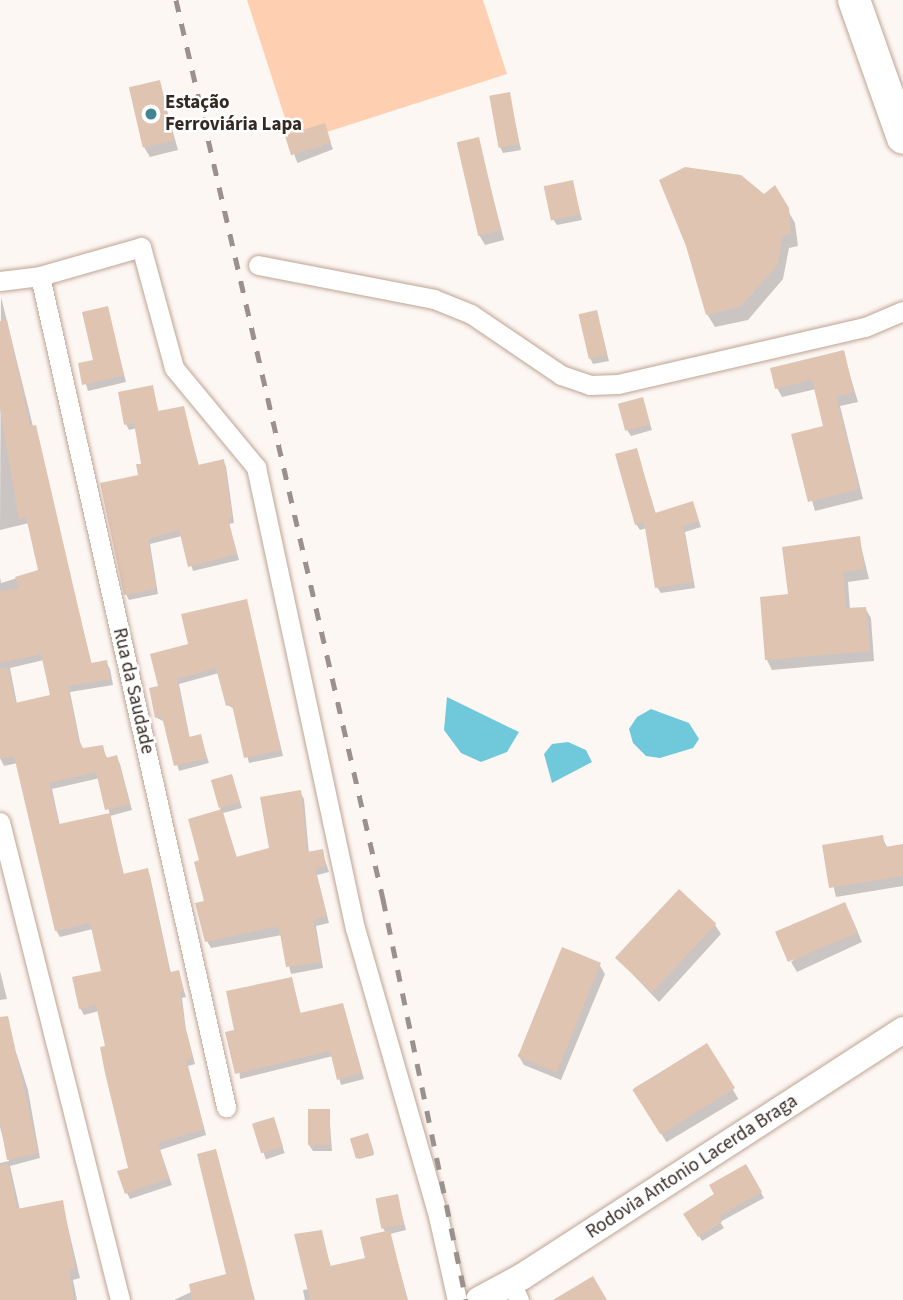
<!DOCTYPE html>
<meta charset="utf-8">
<style>
body{margin:0}
#map{position:relative;width:903px;height:1300px;overflow:hidden;background:#fdf7f4;font-family:"Source Sans 3",sans-serif}
div>[style]{position:absolute}
.green>*{inset:0;background:#fed0b1}
.water>*{inset:0;background:#70c9db}
.shadow>*{inset:0;background:#0003;transform-origin:0 0}
.building>*{inset:0;background:#e0c4b2;transform-origin:0 0}
.roads{filter:drop-shadow(0 0 2px #bfa493) drop-shadow(0 0 2px #bfa493)}
.minor>*{height:19px;margin:-9.5px;padding:0 9.5px;transform-origin:9.5px;border-radius:9.5px;background:#fff}
.secondary>*{height:26px;margin:-13px;padding:0 13px;transform-origin:13px;border-radius:13px;background:#fff}
.trunk>*{height:32px;margin:-16px;padding:0 16px;transform-origin:16px;border-radius:16px;background:#fff}
.rail>*{height:5px;margin-top:-2.5px;transform-origin:0;background:repeating-linear-gradient(90deg,#9a918c 0 12px,transparent 0 24px)}
.dots>*{width:19px;height:19px;translate:-50% -50%;box-sizing:border-box;border:4px solid #fff;border-radius:50%}
span{translate:-50% -50%;white-space:nowrap;text-align:center;line-height:1.15;-webkit-text-stroke:5px #fff;paint-order:stroke}
.poi-label{font-size:19px;color:#352a23;font-weight:700}
.left{translate:0 -50%;text-align:left}
.street-label{font-size:19px;color:#352a23}
</style>
<div id="map">
<div class="green">
<i style="clip-path:polygon(247px 0,483px 0,507px 74px,293px 143px)"></i>
</div>
<div class="water">
<i style="clip-path:polygon(447px 697px,519px 732px,507px 752px,481px 762px,461px 753px,444px 730px)"></i>
<i style="clip-path:polygon(651px 709px,689px 723px,699px 739px,693px 748px,660px 758px,646px 756px,633px 743px,629px 729px,637px 717px)"></i>
<i style="clip-path:polygon(568px 742px,586px 750px,592px 762px,552px 783px,544px 754px,552px 744px)"></i>
</div>
<div class="shadow">
<i style="clip-path:polygon(159px 82px,178px 150px,150px 157px,144px 147px)"></i>
<i style="clip-path:polygon(509px 94px,521px 150px,503px 153px,500px 147px)"></i>
<i style="left:324px;top:126px;width:25px;height:38px;rotate:69deg"></i>
<i style="clip-path:polygon(478px 139px,504px 240px,485px 245px,479px 235px)"></i>
<i style="clip-path:polygon(572px 182px,582px 220px,557px 225px,553px 219px)"></i>
<i style="clip-path:polygon(775px 188px,795px 223px,798px 246px,789px 248px,783px 279px,748px 320px,715px 327px,707px 314px,764px 196px)"></i>
<i style="clip-path:polygon(evenodd,1px 297px,92px 665px,106px 662px,110px 669px,113px 685px,70px 692px,81px 747px,83px 750px,102px 747px,108px 760px,116px 757px,120px 764px,132px 810px,110px 816px,124px 875px,147px 870px,150px 876px,171px 974px,178px 972px,186px 997px,182px 998px,186px 1030px,195px 1064px,188px 1066px,206px 1135px,160px 1150px,172px 1185px,130px 1199px,127px 1193px,130px 1169px,99px 1011px,84px 1015px,80px 1008px,103px 972px,93px 929px,60px 937px,56px 930px,18px 763px,4px 766px,0 758px,0 577px,1px 583px,40px 571px,29px 523px,0 530px,1px 297px,44px 660px,52px 696px,17px 704px,10px 668px,44px 660px,1px 297px,100px 778px,110px 815px,60px 826px,52px 789px,100px 778px)"></i>
<i style="clip-path:polygon(107px 308px,126px 382px,88px 391px,80px 365px,96px 361px)"></i>
<i style="clip-path:polygon(596px 312px,609px 361px,593px 364px,590px 358px)"></i>
<i style="clip-path:polygon(843px 352px,858px 402px,840px 406px,863px 499px,815px 511px,793px 435px,825px 427px,816px 389px,782px 397px,777px 388px)"></i>
<i style="clip-path:polygon(152px 387px,159px 413px,183px 408px,199px 466px,223px 461px,226px 466px,234px 523px,229px 524px,239px 560px,193px 571px,182px 536px,150px 544px,158px 594px,129px 600px,126px 594px,143px 465px,137px 428px,129px 430px,126px 424px)"></i>
<i style="clip-path:polygon(642px 399px,652px 430px,631px 436px,627px 430px)"></i>
<i style="clip-path:polygon(636px 450px,656px 514px,695px 509px,701px 527px,685px 532px,695px 588px,661px 593px,657px 587px,647px 528px,640px 530px,636px 524px)"></i>
<i style="clip-path:polygon(859px 538px,869px 579px,848px 582px,850px 610px,865px 608px,871px 618px,874px 661px,772px 670px,767px 660px,762px 598px,790px 596px)"></i>
<i style="clip-path:polygon(246px 601px,283px 756px,249px 763px,235px 710px,228px 705px,219px 673px,179px 684px,190px 739px,200px 736px,209px 763px,179px 771px,165px 722px,157px 718px,160px 687px,190px 645px)"></i>
<i style="clip-path:polygon(232px 776px,242px 808px,223px 813px,237px 858px,271px 850px,300px 792px,304px 799px,309px 854px,322px 851px,329px 872px,317px 875px,329px 923px,316px 926px,323px 968px,291px 974px,282px 935px,211px 948px,207px 941px,201px 862px)"></i>
<i style="clip-path:polygon(882px 837px,888px 849px,903px 846px,903px 886px,836px 897px,824px 846px)"></i>
<i style="clip-path:polygon(850px 914px,862px 942px,797px 972px,791px 962px)"></i>
<i style="clip-path:polygon(715px 925px,721px 934px,659px 1002px,618px 959px)"></i>
<i style="clip-path:polygon(599px 964px,605px 974px,561px 1080px,524px 1065px,518px 1055px)"></i>
<i style="clip-path:polygon(0 971px,7px 999px,0 1000px)"></i>
<i style="clip-path:polygon(292px 979px,301px 1015px,343px 1005px,364px 1079px,341px 1085px,333px 1056px,240px 1079px,236px 1031px)"></i>
<i style="clip-path:polygon(0 1016px,8px 1051px,14px 1049px,17px 1055px,28px 1090px,40px 1158px,10px 1166px,20px 1210px,62px 1202px,80px 1278px,73px 1280px,77px 1300px,0 1300px,0 1163px,9px 1161px,0 1127px)"></i>
<i style="left:706px;top:1045px;width:63px;height:84px;rotate:59deg"></i>
<i style="clip-path:polygon(329px 1111px,332px 1151px,313px 1151px,309px 1145px)"></i>
<i style="left:273px;top:1119px;width:36px;height:20px;rotate:71deg"></i>
<i style="clip-path:polygon(369px 1138px,374px 1155px,359px 1159px,357px 1157px)"></i>
<i style="clip-path:polygon(215px 1151px,255px 1300px,174px 1300px,228px 1275px)"></i>
<i style="clip-path:polygon(746px 1166px,764px 1198px,720px 1222px,724px 1228px,702px 1241px,686px 1214px,717px 1195px)"></i>
<i style="clip-path:polygon(397px 1196px,406px 1230px,390px 1234px,408px 1300px,305px 1300px,303px 1290px,309px 1289px,321px 1232px,331px 1267px,367px 1259px,386px 1233px,383px 1228px)"></i>
</div>
<div class="building">
<i style="left:160px;top:80px;width:62px;height:32px;rotate:77deg"></i>
<i style="left:510px;top:92px;width:53px;height:21px;rotate:80deg"></i>
<i style="left:325px;top:123px;width:21px;height:42px;rotate:73deg"></i>
<i style="left:479px;top:137px;width:96px;height:23px;rotate:77deg"></i>
<i style="clip-path:polygon(685px 167px,741px 175px,764px 194px,775px 185px,789px 208px,791px 233px,783px 235px,777px 266px,740px 307px,706px 315px,686px 246px,659px 180px)"></i>
<i style="left:573px;top:180px;width:35px;height:30px;rotate:78deg"></i>
<i style="clip-path:polygon(108px 306px,124px 375px,82px 385px,78px 363px,93px 360px,82px 312px)"></i>
<i style="left:597px;top:310px;width:46px;height:19px;rotate:77deg"></i>
<i style="clip-path:polygon(7px 320px,30px 426px,36px 425px,91px 663px,107px 660px,110px 679px,68px 686px,78px 738px,83px 748px,103px 745px,106px 758px,117px 755px,130px 804px,105px 810px,96px 772px,49px 783px,59px 824px,110px 813px,123px 874px,148px 868px,168px 965px,171px 972px,179px 970px,184px 991px,180px 992px,184px 1022px,193px 1057px,186px 1060px,204px 1129px,158px 1143px,169px 1178px,125px 1194px,117px 1171px,128px 1168px,105px 1073px,100px 1047px,105px 1046px,96px 1005px,79px 1009px,72px 977px,101px 971px,90px 923px,55px 931px,14px 756px,0 759px,0 669px,8px 668px,15px 703px,50px 695px,41px 654px,0 663px,0 591px,19px 589px,15px 577px,38px 570px,26px 517px,19px 519px,0 409px,0 321px)"></i>
<i style="clip-path:polygon(844px 350px,854px 392px,836px 397px,859px 489px,808px 502px,791px 434px,823px 426px,812px 380px,775px 389px,770px 368px)"></i>
<i style="clip-path:polygon(153px 385px,158px 411px,184px 406px,198px 465px,224px 459px,232px 517px,228px 518px,237px 554px,188px 567px,179px 530px,148px 539px,156px 589px,124px 595px,100px 483px,138px 475px,136px 464px,141px 464px,134px 423px,124px 425px,118px 392px)"></i>
<i style="left:643px;top:397px;width:28px;height:26px;rotate:75deg"></i>
<i style="clip-path:polygon(637px 448px,655px 513px,693px 501px,699px 521px,683px 526px,693px 582px,655px 588px,644px 522px,635px 525px,615px 454px)"></i>
<i style="clip-path:polygon(860px 536px,864px 569px,843px 572px,846px 608px,866px 607px,870px 651px,765px 660px,760px 597px,788px 594px,782px 547px)"></i>
<i style="clip-path:polygon(247px 599px,281px 750px,244px 758px,232px 705px,226px 706px,216px 668px,177px 679px,189px 737px,201px 734px,207px 758px,174px 766px,162px 717px,155px 718px,149px 688px,158px 686px,150px 654px,188px 644px,181px 614px)"></i>
<i style="left:232px;top:774px;width:29px;height:22px;rotate:74deg"></i>
<i style="clip-path:polygon(301px 790px,307px 852px,323px 849px,326px 866px,315px 868px,327px 916px,313px 920px,321px 962px,286px 967px,279px 928px,273px 927px,205px 942px,195px 903px,204px 901px,194px 862px,199px 860px,188px 819px,222px 809px,236px 857px,269px 848px,260px 797px)"></i>
<i style="clip-path:polygon(883px 835px,885px 847px,903px 844px,903px 876px,829px 888px,822px 845px)"></i>
<i style="left:679px;top:889px;width:51px;height:94px;rotate:43deg"></i>
<i style="left:845px;top:902px;width:33px;height:76px;rotate:67deg"></i>
<i style="left:562px;top:947px;width:42px;height:118px;rotate:22deg"></i>
<i style="clip-path:polygon(292px 977px,300px 1013px,343px 1003px,362px 1073px,337px 1080px,330px 1051px,235px 1074px,225px 1032px,234px 1030px,226px 991px)"></i>
<i style="clip-path:polygon(8px 1016px,38px 1153px,7px 1160px,0 1122px,0 1017px)"></i>
<i style="left:707px;top:1043px;width:53px;height:88px;rotate:58deg"></i>
<i style="left:308px;top:1109px;width:22px;height:36px"></i>
<i style="left:274px;top:1117px;width:31px;height:23px;rotate:73deg"></i>
<i style="left:368px;top:1133px;width:21px;height:19px;rotate:73deg"></i>
<i style="clip-path:polygon(216px 1149px,247px 1268px,254px 1300px,192px 1300px,189px 1284px,226px 1274px,197px 1154px)"></i>
<i style="clip-path:polygon(8px 1164px,17px 1209px,63px 1200px,75px 1268px,69px 1270px,74px 1300px,0 1300px,0 1165px)"></i>
<i style="clip-path:polygon(746px 1164px,762px 1192px,719px 1216px,722px 1222px,698px 1237px,683px 1214px,714px 1194px,709px 1185px)"></i>
<i style="left:398px;top:1194px;width:31px;height:23px;rotate:79deg"></i>
<i style="clip-path:polygon(322px 1230px,330px 1266px,365px 1258px,360px 1237px,390px 1230px,407px 1300px,310px 1300px,294px 1234px)"></i>
<i style="clip-path:polygon(593px 1276px,607px 1300px,553px 1300px)"></i>
</div>
<div class="roads">
<div class="minor">
<i style="left:258px;top:265px;width:179px;rotate:10.9deg"></i>
<i style="left:434px;top:299px;width:40px;rotate:22deg"></i>
<i style="left:471px;top:314px;width:109px;rotate:34.1deg"></i>
<i style="left:561px;top:375px;width:31px;rotate:19deg"></i>
<i style="left:590px;top:385px;width:28px;rotate:-2deg"></i>
<i style="left:618px;top:384px;width:253px;rotate:-13deg"></i>
<i style="left:865px;top:327px;width:41px;rotate:-22.8deg"></i>
<i style="left:40px;top:276px;width:852px;rotate:77.38deg"></i>
<i style="left:0;top:281px;width:40px;rotate:-7.1deg"></i>
<i style="left:40px;top:276px;width:105px;rotate:-16deg"></i>
<i style="left:141px;top:247px;width:125px;rotate:74.7deg"></i>
<i style="left:174px;top:368px;width:129px;rotate:50.4deg"></i>
<i style="left:256px;top:467px;width:472px;rotate:77.9deg"></i>
<i style="left:355px;top:928px;width:300px;rotate:73.9deg"></i>
<i style="left:438px;top:1216px;width:86px;rotate:77.3deg"></i>
<i style="left:0;top:822px;width:493px;rotate:75.9deg"></i>
<i style="left:511px;top:1282px;width:20px;rotate:66deg"></i>
</div>
<div class="secondary">
<i style="left:479px;top:1300px;width:50px;rotate:-28.6deg"></i>
<i style="left:523px;top:1276px;width:453px;rotate:-32.9deg"></i>
</div>
<div class="trunk">
<i style="left:854px;top:0;width:146px;rotate:70.5deg"></i>
</div>
</div>
<div class="rail">
<i style="left:176px;top:0;width:923px;rotate:77.03deg"></i>
<i style="left:383px;top:899px;width:409px;rotate:78.3deg"></i>
</div>
<div class="dots">
<i style="left:151px;top:114px;background:#408593"></i>
</div>
<div class="poi-label">
<span class="left" style="left:165px;top:114px">Estação<br>Ferroviária Lapa</span>
</div>
<div class="street-label">
<span style="left:133px;top:691px;rotate:77deg">Rua da Saudade</span>
<span style="left:692px;top:1167px;rotate:-33deg">Rodovia Antonio Lacerda Braga</span>
</div>
</div>
